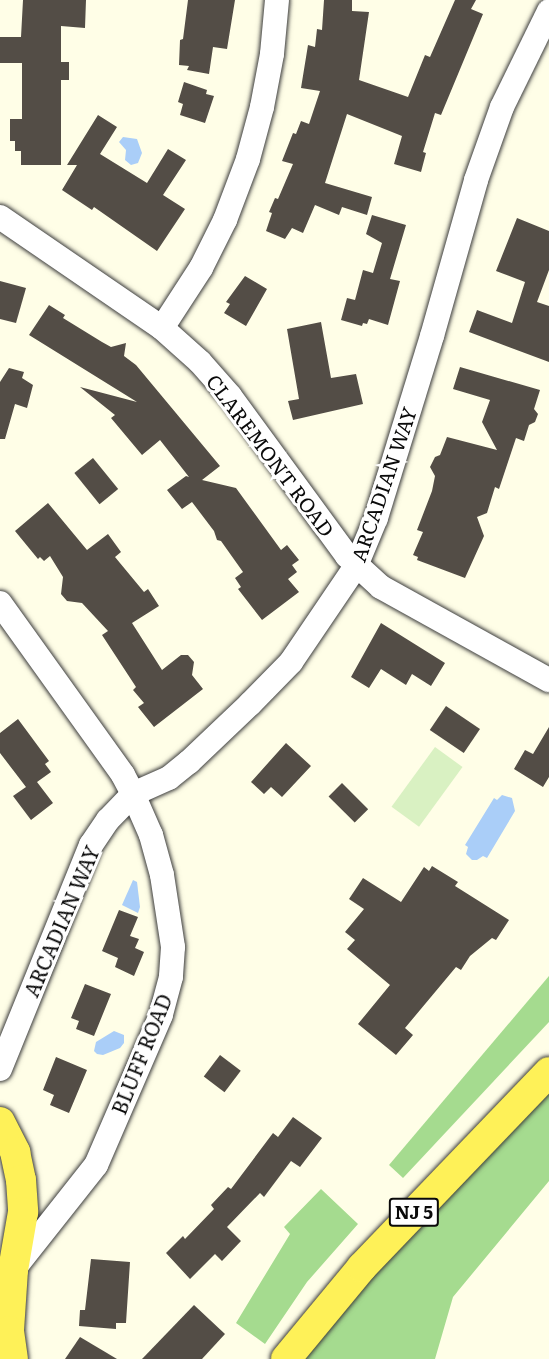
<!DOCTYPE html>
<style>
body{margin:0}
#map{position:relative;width:549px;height:1359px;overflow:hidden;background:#fffee7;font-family:Literata,serif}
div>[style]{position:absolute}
.forest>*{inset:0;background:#a5db8f}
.pitch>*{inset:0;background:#d9f1c2;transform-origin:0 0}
.water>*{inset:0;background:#aacef8}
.building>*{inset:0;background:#534d46;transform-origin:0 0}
.roads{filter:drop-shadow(0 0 2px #3d3d3d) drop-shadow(0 0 2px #3d3d3d)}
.minor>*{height:24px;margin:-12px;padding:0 12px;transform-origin:12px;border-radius:12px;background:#fff}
.major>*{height:30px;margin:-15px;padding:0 15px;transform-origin:15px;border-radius:15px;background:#fef158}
span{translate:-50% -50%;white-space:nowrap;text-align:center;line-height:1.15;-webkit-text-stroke:6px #fff;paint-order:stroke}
.shield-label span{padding:2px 4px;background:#fff;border:2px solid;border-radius:4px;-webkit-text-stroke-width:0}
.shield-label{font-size:18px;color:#0a0a0a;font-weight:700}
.street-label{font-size:20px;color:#0a0a0a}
</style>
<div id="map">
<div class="forest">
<i style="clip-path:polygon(549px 976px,549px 1022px,403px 1178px,389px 1165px)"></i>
<i style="clip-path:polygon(549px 1072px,549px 1181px,453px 1297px,435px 1359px,286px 1359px)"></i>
<i style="clip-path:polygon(321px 1189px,358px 1224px,307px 1282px,265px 1344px,236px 1323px,290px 1234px,284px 1227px)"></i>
</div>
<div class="pitch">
<i style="left:435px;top:747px;width:34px;height:74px;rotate:36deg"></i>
</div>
<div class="water">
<i style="clip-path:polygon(123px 137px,137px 139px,142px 153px,138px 163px,131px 165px,125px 160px,126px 150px,119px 142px)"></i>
<i style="clip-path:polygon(502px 795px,512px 798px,515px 811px,487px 858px,483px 856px,477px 860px,472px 860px,466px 854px,468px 847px,465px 845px,494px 798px,497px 800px)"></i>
<i style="clip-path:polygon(133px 880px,137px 882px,140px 907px,138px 913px,122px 905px)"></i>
<i style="clip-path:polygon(114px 1031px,124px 1035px,124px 1043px,120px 1048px,103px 1055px,97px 1054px,94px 1051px,96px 1042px)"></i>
</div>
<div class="building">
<i style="clip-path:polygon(23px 0,86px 0,85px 28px,61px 26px,61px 62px,69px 62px,69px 80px,61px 80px,61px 165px,21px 165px,21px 151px,15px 151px,15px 141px,10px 141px,10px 119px,22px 119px,22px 63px,0 63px,0 37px,21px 37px)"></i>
<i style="clip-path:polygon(188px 0,235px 0,227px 49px,213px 47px,209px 74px,187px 70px,189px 66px,179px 65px,180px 40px,183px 39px)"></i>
<i style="clip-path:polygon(324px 0,352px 0,352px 11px,369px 12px,359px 80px,408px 97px,425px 55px,430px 57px,455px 0,476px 0,471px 9px,483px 14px,441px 115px,435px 113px,423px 152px,426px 153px,421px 172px,394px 164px,402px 136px,347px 114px,325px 183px,372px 197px,367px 215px,342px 207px,339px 215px,315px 205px,303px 233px,292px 228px,285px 239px,266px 231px,272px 213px,269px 212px,275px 198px,278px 199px,293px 164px,282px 161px,293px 133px,296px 134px,301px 121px,309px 124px,320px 91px,301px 88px,308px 45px,315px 47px,317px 29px,322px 30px)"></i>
<i style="clip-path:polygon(184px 82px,207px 90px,206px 94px,214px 96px,205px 123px,180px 115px,183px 104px,178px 102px)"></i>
<i style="clip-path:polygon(98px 115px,117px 127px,100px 154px,147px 183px,168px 149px,186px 160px,163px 195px,185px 209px,157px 251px,94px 207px,92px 210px,62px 190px,77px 165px,67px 165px)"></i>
<i style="clip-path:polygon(372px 215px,406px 225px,390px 279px,400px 281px,388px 325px,369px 319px,367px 324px,363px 323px,362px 326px,341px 320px,347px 298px,355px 300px,363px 270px,373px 273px,382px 243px,366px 234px)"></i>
<i style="clip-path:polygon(517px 218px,549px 231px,549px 270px,537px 302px,549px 306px,549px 362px,469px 332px,477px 310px,512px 323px,525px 282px,496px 271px)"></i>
<i style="clip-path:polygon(245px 276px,267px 289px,246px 326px,224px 313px,230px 304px,226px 302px)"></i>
<i style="clip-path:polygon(0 281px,26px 288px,16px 323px,0 319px)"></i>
<i style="clip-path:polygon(49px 305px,65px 315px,63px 318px,102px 342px,111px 347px,126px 343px,124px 356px,136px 365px,220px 466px,202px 480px,236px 488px,281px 550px,287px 545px,299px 560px,292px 565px,297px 572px,288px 579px,299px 592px,262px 620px,238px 589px,241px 587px,235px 578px,243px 572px,221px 541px,217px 540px,214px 531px,192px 502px,182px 509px,167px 490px,186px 476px,189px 477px,160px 440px,142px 455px,111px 418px,115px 415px,80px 387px,137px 402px,29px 335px)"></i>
<i style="clip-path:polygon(321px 322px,331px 378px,356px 374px,363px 404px,293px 420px,288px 401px,299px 399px,287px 329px)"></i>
<i style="clip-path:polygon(460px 367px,540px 390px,534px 409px,538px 414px,535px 422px,529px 425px,524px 441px,516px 438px,499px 489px,495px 487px,487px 513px,477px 517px,484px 536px,465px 578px,417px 560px,418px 557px,413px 555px,423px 532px,417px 530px,432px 491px,435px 476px,430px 467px,435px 457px,440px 455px,447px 437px,497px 450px,482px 422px,490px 400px,453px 389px)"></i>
<i style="clip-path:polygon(9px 368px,24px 372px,22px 378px,33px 385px,27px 408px,15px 404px,5px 439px,0 439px,0 382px)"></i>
<i style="left:93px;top:458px;width:40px;height:24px;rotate:51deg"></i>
<i style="clip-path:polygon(48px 503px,87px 550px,108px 534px,121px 552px,115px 557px,144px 592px,148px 589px,159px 606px,132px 623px,162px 670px,181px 655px,188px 655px,194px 662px,192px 675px,203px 689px,154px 727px,138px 707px,144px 703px,133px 690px,136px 687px,102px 635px,108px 631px,82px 603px,67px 601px,61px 594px,63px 577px,50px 556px,44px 561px,40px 557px,38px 559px,15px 531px)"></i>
<i style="clip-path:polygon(381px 623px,445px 663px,431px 686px,412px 674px,406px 685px,381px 669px,369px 688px,351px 677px)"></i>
<i style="left:446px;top:706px;width:41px;height:29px;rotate:34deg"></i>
<i style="clip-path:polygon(18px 719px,49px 761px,45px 764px,51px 772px,37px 782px,53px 803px,31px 820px,13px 796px,26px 787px,0 753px,0 733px)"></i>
<i style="clip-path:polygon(549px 727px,549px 777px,543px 787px,514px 769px,525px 750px,533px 754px)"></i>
<i style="clip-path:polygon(286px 743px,311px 766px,282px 797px,271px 787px,264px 794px,251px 782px)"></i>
<i style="left:342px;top:783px;width:37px;height:19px;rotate:45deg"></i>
<i style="clip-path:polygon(432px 866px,458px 882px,455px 886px,509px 920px,496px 940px,492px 938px,470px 956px,461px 970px,456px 967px,405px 1028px,413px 1035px,396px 1055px,358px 1024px,390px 985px,347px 949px,355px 940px,345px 932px,364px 909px,349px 899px,363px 878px,401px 902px,424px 867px,429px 871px)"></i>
<i style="clip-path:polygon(119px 910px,138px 917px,130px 936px,139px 939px,135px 948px,144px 952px,134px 976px,115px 967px,118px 958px,102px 951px)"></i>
<i style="clip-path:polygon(85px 984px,111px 994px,94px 1036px,76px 1029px,79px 1021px,71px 1018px)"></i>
<i style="left:220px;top:1055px;width:26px;height:27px;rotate:37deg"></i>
<i style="clip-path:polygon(56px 1057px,87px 1070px,69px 1113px,50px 1105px,54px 1095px,43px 1090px)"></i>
<i style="clip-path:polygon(293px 1117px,322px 1138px,300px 1167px,291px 1161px,264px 1197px,260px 1193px,227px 1227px,241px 1241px,222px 1261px,215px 1254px,190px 1279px,166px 1253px,183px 1236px,185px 1239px,214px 1209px,211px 1205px,228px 1187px,231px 1189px,273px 1133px,278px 1137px)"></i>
<i style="clip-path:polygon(91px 1259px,130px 1262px,126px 1323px,116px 1323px,116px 1329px,79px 1326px,80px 1310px,85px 1310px)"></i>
<i style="clip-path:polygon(194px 1305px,225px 1334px,202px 1359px,142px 1359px)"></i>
<i style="clip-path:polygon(80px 1337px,117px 1359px,65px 1359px)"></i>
</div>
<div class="roads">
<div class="minor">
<i style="left:0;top:217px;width:196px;rotate:34.4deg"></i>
<i style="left:162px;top:328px;width:51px;rotate:41.8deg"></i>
<i style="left:200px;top:362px;width:45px;rotate:48.6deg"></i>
<i style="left:230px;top:396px;width:198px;rotate:53.8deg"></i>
<i style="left:347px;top:556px;width:46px;rotate:42.4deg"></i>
<i style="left:381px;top:587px;width:192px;rotate:29deg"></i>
<i style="left:162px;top:328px;width:72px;rotate:-57deg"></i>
<i style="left:201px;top:268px;width:54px;rotate:-63.4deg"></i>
<i style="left:225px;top:220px;width:65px;rotate:-69.3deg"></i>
<i style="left:248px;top:159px;width:54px;rotate:-74.9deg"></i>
<i style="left:262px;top:107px;width:54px;rotate:-79.3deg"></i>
<i style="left:272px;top:54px;width:54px;rotate:-84.7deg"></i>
<i style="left:0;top:603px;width:211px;rotate:54.4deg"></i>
<i style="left:123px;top:775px;width:21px;rotate:62deg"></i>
<i style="left:133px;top:794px;width:45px;rotate:66.3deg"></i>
<i style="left:151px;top:835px;width:41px;rotate:74.6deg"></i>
<i style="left:162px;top:875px;width:73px;rotate:81.3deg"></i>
<i style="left:173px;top:947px;width:30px;rotate:94deg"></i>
<i style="left:171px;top:977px;width:39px;rotate:105deg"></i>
<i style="left:161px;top:1015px;width:163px;rotate:113.4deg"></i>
<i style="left:96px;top:1165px;width:134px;rotate:128.3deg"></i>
<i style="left:0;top:1069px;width:242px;rotate:-67.9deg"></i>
<i style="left:91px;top:845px;width:30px;rotate:-56deg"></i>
<i style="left:108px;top:820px;width:36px;rotate:-46deg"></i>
<i style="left:133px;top:794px;width:39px;rotate:-24deg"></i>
<i style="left:169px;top:778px;width:26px;rotate:-39deg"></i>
<i style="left:189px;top:762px;width:84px;rotate:-43.6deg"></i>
<i style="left:250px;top:704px;width:59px;rotate:-45.7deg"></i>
<i style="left:291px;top:662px;width:116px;rotate:-55.9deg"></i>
<i style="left:356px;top:566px;width:52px;rotate:-67.4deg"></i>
<i style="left:376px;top:518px;width:190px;rotate:-72.9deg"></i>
<i style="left:432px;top:336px;width:162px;rotate:-74.2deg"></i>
<i style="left:476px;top:180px;width:77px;rotate:-70.4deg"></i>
<i style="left:502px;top:107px;width:107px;rotate:-63.9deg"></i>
</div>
<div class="major">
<i style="left:0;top:1122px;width:34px;rotate:63deg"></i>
<i style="left:15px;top:1152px;width:29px;rotate:78deg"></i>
<i style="left:21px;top:1180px;width:32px;rotate:86deg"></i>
<i style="left:23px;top:1212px;width:59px;rotate:99.8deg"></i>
<i style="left:13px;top:1270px;width:61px;rotate:93.8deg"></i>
<i style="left:9px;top:1331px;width:28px;rotate:82deg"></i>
<i style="left:286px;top:1359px;width:119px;rotate:-50.4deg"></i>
<i style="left:362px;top:1267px;width:270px;rotate:-46.2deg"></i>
</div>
</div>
<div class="shield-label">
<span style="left:414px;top:1212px">NJ 5</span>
</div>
<div class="street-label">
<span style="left:271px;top:455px;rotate:53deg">CLAREMONT ROAD</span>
<span style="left:383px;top:484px;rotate:-71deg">ARCADIAN WAY</span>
<span style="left:61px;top:921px;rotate:-67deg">ARCADIAN WAY</span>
<span style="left:141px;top:1054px;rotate:-68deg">BLUFF ROAD</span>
</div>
</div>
